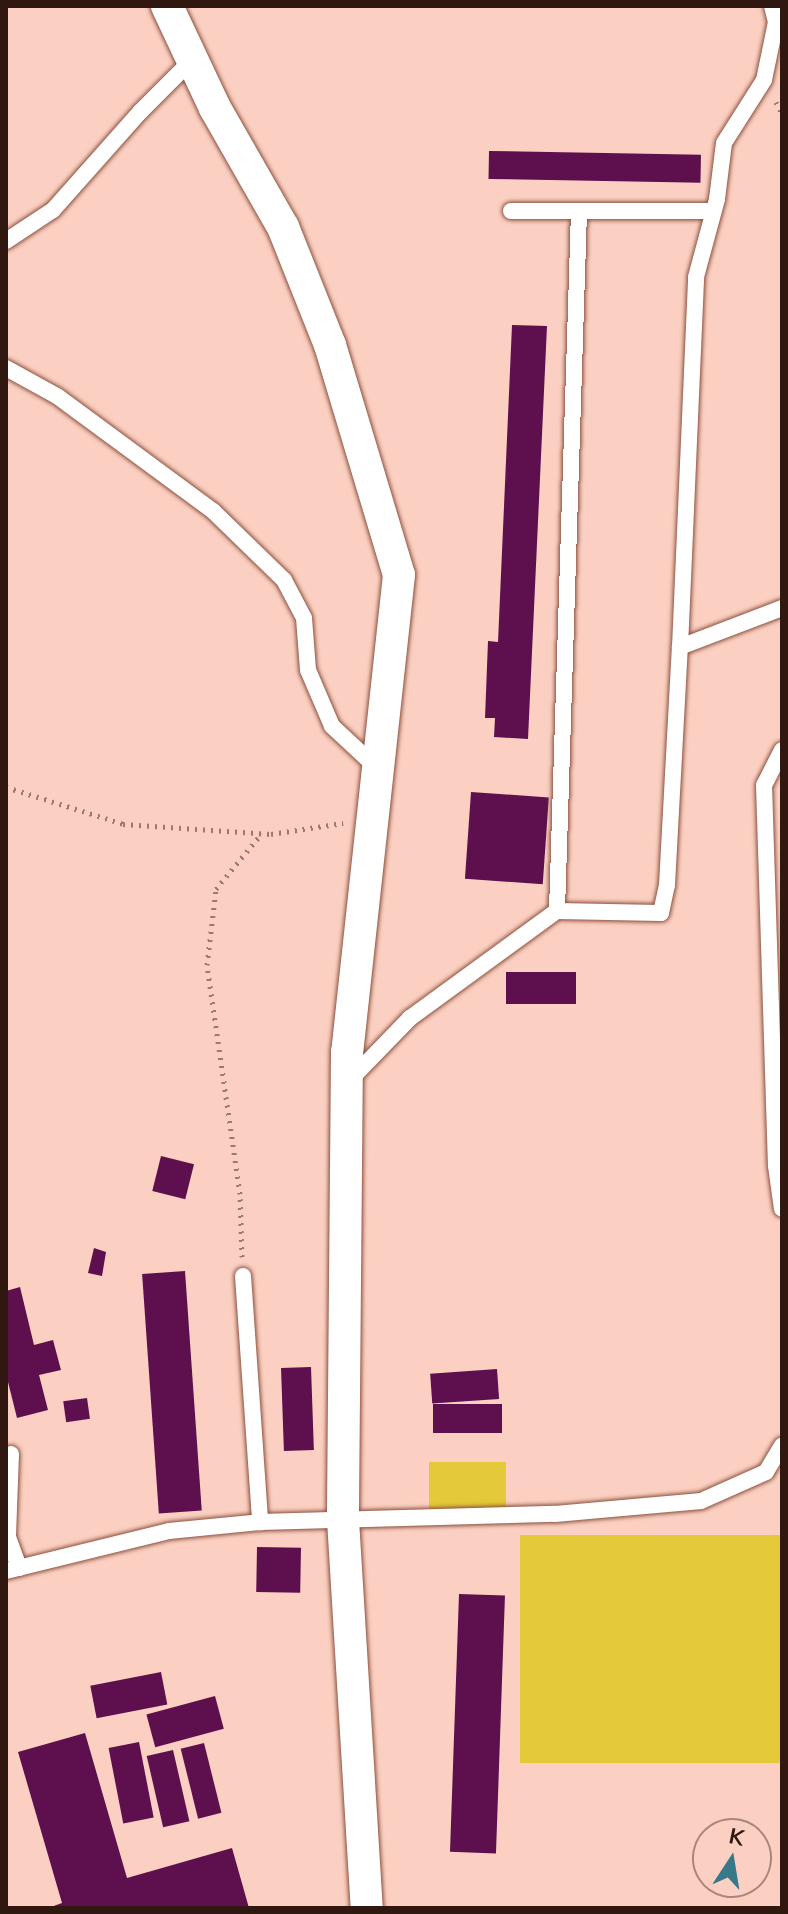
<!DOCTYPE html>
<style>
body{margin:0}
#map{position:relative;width:788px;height:1914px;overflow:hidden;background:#fbd0c2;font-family:Mulish,sans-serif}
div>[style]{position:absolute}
.green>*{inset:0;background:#e4c939;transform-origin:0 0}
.building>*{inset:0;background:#5d104d;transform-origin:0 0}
.path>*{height:5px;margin-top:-2.5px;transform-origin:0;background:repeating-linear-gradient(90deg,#9c796e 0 2px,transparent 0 8px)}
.roads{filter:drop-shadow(0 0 2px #8c4f3c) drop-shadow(0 0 2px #8c4f3c)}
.lane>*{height:16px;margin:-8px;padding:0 8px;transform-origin:8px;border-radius:8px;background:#fff}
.street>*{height:32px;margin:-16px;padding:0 16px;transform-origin:16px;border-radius:16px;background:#fff}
span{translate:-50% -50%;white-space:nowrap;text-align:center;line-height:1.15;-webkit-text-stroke:8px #fbd0c2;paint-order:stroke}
.frame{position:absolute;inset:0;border:8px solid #30170f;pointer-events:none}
.north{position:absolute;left:692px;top:1818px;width:80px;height:80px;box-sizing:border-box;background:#fbd0c2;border:2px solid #aa867a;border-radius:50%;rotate:12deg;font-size:22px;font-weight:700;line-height:32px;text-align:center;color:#30170f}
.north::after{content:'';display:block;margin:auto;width:28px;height:36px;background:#37798b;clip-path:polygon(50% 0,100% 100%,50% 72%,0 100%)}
</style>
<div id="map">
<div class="green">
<i style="left:429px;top:1462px;width:77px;height:49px"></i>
<i style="left:782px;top:1535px;width:228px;height:262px;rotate:90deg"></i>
</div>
<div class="building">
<i style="left:489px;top:151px;width:212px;height:28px;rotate:1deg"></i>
<i style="clip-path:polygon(512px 325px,547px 326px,528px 739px,494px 737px,495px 718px,485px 718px,488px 641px,498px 642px)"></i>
<i style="left:471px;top:792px;width:78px;height:87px;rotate:4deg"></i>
<i style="left:576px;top:972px;width:32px;height:70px;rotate:90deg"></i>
<i style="left:161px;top:1156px;width:34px;height:36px;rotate:14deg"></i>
<i style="clip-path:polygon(94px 1248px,106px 1252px,102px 1276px,88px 1273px)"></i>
<i style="left:185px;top:1271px;width:240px;height:43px;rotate:86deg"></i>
<i style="clip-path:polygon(20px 1287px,34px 1345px,53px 1340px,61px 1370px,39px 1375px,48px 1410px,17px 1418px,6px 1374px,6px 1291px)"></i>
<i style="left:311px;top:1367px;width:83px;height:30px;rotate:88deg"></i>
<i style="left:497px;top:1369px;width:30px;height:67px;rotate:86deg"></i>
<i style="left:87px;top:1398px;width:21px;height:24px;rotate:82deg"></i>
<i style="left:502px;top:1404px;width:29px;height:69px;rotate:90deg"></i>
<i style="left:257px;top:1547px;width:44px;height:45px;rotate:1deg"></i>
<i style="left:459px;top:1594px;width:46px;height:258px;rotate:2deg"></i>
<i style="left:161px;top:1672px;width:33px;height:72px;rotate:79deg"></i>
<i style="left:215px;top:1696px;width:34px;height:71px;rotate:75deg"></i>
<i style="clip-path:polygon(85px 1733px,127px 1878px,232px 1848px,249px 1908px,48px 1908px,62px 1903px,18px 1752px)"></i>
<i style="left:139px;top:1742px;width:77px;height:31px;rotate:79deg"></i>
<i style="left:204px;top:1743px;width:72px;height:24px;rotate:76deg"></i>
<i style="left:173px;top:1750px;width:73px;height:27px;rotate:77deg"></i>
</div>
<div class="path">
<i style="left:776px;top:102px;width:13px;rotate:63deg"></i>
<i style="left:6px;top:787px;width:123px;rotate:17.5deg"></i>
<i style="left:123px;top:824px;width:148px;rotate:3.9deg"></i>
<i style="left:271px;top:834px;width:73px;rotate:-8.7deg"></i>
<i style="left:242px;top:1257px;width:63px;rotate:-91.8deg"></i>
<i style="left:240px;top:1194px;width:231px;rotate:-98.2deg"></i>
<i style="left:207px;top:965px;width:77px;rotate:-83.2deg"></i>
<i style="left:216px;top:889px;width:72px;rotate:-50.6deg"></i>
</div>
<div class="roads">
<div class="lane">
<i style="left:511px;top:211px;width:202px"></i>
<i style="left:6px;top:241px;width:56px;rotate:-33.4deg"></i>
<i style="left:53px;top:210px;width:131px;rotate:-48.4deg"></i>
<i style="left:140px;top:112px;width:74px;rotate:-45deg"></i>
<i style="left:6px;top:368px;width:58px;rotate:28.8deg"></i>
<i style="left:57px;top:396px;width:194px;rotate:36.4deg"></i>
<i style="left:213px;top:511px;width:99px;rotate:44.2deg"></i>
<i style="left:284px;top:580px;width:43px;rotate:62.2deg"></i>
<i style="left:304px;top:618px;width:52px;rotate:85.6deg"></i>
<i style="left:308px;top:670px;width:61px;rotate:66.8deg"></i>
<i style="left:332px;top:726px;width:60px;rotate:43deg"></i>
<i style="left:680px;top:647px;width:109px;rotate:-20.9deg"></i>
<i style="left:782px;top:750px;width:39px;rotate:117deg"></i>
<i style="left:764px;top:785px;width:381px;rotate:88.2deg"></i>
<i style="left:776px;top:1166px;width:43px;rotate:82.1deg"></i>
<i style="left:557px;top:911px;width:104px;rotate:1.1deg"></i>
<i style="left:661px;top:913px;width:29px;rotate:-78deg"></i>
<i style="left:667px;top:885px;width:238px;rotate:-86.9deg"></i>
<i style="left:680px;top:647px;width:370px;rotate:-87.5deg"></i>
<i style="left:696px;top:277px;width:81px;rotate:-74.9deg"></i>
<i style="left:717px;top:199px;width:56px;rotate:-82.9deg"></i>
<i style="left:724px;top:143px;width:75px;rotate:-57.6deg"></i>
<i style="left:764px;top:80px;width:59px;rotate:-78.3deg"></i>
<i style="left:776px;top:22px;width:16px;rotate:-104deg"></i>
<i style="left:348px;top:1082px;width:89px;rotate:-45.9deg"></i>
<i style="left:410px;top:1018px;width:182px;rotate:-36.1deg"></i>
<i style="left:557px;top:911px;width:700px;rotate:-88.2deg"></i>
<i style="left:243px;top:1276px;width:247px;rotate:86deg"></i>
<i style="left:11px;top:1454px;width:83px;rotate:92.1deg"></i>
<i style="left:8px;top:1537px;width:33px;rotate:70deg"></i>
<i style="left:6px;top:1571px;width:168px;rotate:-13.8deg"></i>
<i style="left:169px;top:1531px;width:91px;rotate:-5.6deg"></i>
<i style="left:260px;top:1522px;width:295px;rotate:-1.6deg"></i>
<i style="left:555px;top:1514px;width:147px;rotate:-5.1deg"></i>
<i style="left:701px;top:1501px;width:71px;rotate:-24deg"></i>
<i style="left:766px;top:1472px;width:31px;rotate:-59deg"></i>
</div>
<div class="street">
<i style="left:167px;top:6px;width:113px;rotate:64.8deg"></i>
<i style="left:215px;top:108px;width:137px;rotate:60.3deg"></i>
<i style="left:283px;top:227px;width:127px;rotate:68.3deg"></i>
<i style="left:330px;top:345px;width:240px;rotate:73.3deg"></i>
<i style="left:399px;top:575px;width:480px;rotate:96.2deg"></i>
<i style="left:347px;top:1052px;width:468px;rotate:90.5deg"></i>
<i style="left:343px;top:1520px;width:389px;rotate:86.5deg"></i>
</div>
</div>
<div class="frame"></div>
<div class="north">K</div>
</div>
